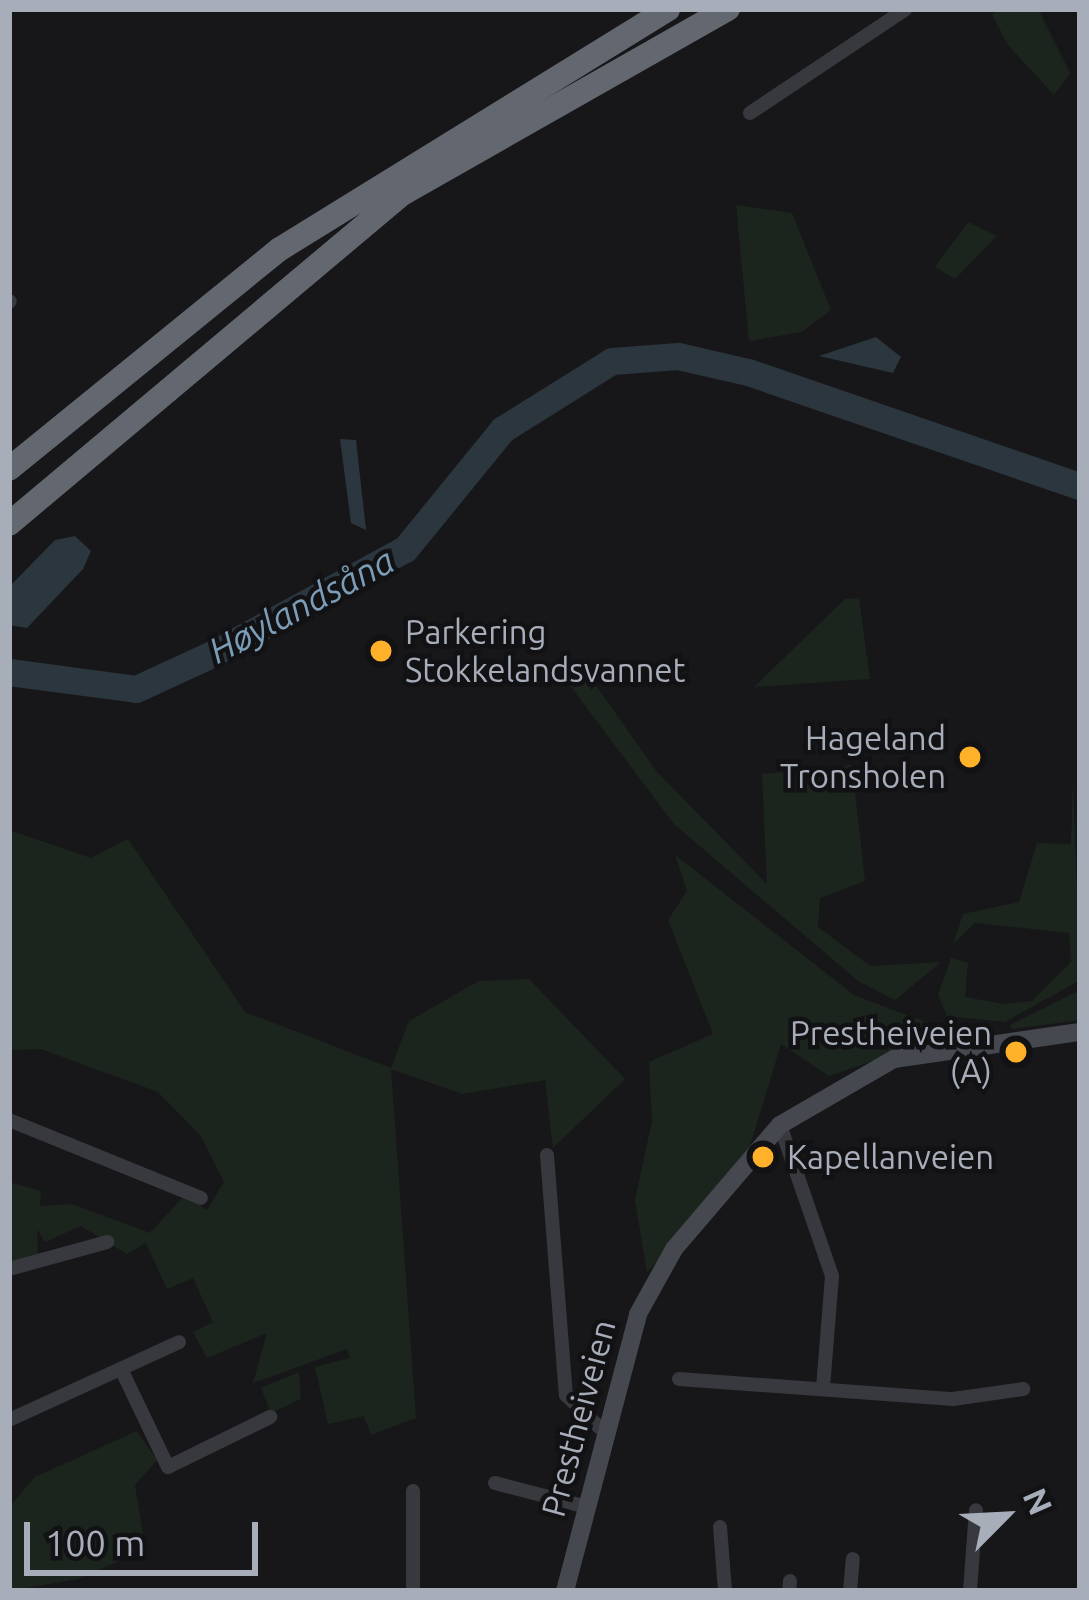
<!DOCTYPE html>
<meta charset="utf-8">
<style>
body{margin:0}
#map{position:relative;width:1089px;height:1600px;overflow:hidden;background:#171719;font-family:Ubuntu,sans-serif}
div>[style]{position:absolute}
.green>*{inset:0;background:#1c251d}
.water>*{inset:0;background:#2b363e}
.river>*{height:27px;margin:-13.5px;padding:0 13.5px;transform-origin:13.5px;border-radius:13.5px;background:#2b363e}
.street>*{height:14px;margin:-7px;padding:0 7px;transform-origin:7px;border-radius:7px;background:#37393e}
.secondary>*{height:18px;margin:-9px;padding:0 9px;transform-origin:9px;border-radius:9px;background:#45484f}
.highway>*{height:24px;margin:-12px;padding:0 12px;transform-origin:12px;border-radius:12px;background:#636770}
.dots>*{width:33px;height:33px;translate:-50% -50%;box-sizing:border-box;border:6px solid #121214;border-radius:50%}
span{translate:-50% -50%;white-space:nowrap;text-align:center;line-height:1.15;-webkit-text-stroke:9px #121214;paint-order:stroke}
.poi-label{font-size:33px;color:#a7aeba}
.left{translate:0 -50%;text-align:left}
.right{translate:-100% -50%;text-align:right}
.street-label{font-size:33px;color:#a7aeba}
.water-label{font-size:36px;color:#7b9db8;font-style:italic}
.frame{position:absolute;inset:0;border:12px solid #a7aeba;pointer-events:none}
.north{position:absolute;left:945px;top:1456px;width:120px;height:120px;-webkit-text-stroke:9px #121214;paint-order:stroke;rotate:66deg;font-size:33px;font-weight:700;line-height:48px;text-align:center;color:#a7aeba}
.north::after{content:'';display:block;margin:auto;width:42px;height:54px;background:#a7aeba;clip-path:polygon(50% 0,100% 100%,50% 72%,0 100%)}
.scale{position:absolute;left:24px;top:1522px;width:234px;height:54px;box-sizing:border-box;border:6px solid #a7aeba;border-top:0;padding-left:15px;font-size:36px;line-height:42px;white-space:nowrap;color:#a7aeba;-webkit-text-stroke:9px #121214;paint-order:stroke}
</style>
<div id="map">
<div class="green">
<i style="clip-path:polygon(1002px 9px,1038px 9px,1070px 73px,1054px 95px,1008px 45px,992px 14px)"></i>
<i style="clip-path:polygon(736px 205px,792px 213px,831px 310px,802px 332px,749px 341px)"></i>
<i style="clip-path:polygon(968px 222px,997px 236px,955px 279px,935px 267px)"></i>
<i style="clip-path:polygon(859px 598px,870px 679px,754px 687px,845px 599px)"></i>
<i style="clip-path:polygon(582px 666px,657px 772px,767px 884px,762px 774px,852px 765px,865px 881px,820px 898px,818px 927px,870px 966px,941px 962px,895px 1000px,858px 981px,674px 824px,565px 679px)"></i>
<i style="clip-path:polygon(1073px 782px,1080px 980px,1005px 1022px,947px 1016px,938px 995px,951px 958px,968px 963px,965px 997px,1003px 1004px,1032px 1001px,1071px 962px,1069px 933px,975px 923px,953px 944px,963px 914px,1019px 902px,1037px 843px,1071px 844px)"></i>
<i style="clip-path:polygon(9px 830px,91px 858px,128px 839px,245px 1012px,391px 1068px,409px 1021px,479px 981px,529px 979px,625px 1079px,553px 1148px,545px 1080px,462px 1094px,391px 1069px,416px 1418px,371px 1435px,364px 1416px,328px 1424px,315px 1367px,350px 1358px,347px 1349px,253px 1383px,267px 1333px,207px 1358px,193px 1332px,213px 1322px,193px 1278px,167px 1289px,146px 1243px,127px 1254px,81px 1226px,45px 1242px,37px 1229px,38px 1259px,9px 1265px,9px 1182px,41px 1191px,40px 1206px,72px 1204px,150px 1233px,185px 1195px,207px 1210px,224px 1182px,201px 1136px,158px 1092px,41px 1049px,9px 1050px)"></i>
<i style="clip-path:polygon(675px 855px,854px 995px,954px 1033px,829px 1076px,781px 1044px,750px 1146px,647px 1273px,635px 1200px,652px 1121px,649px 1062px,713px 1034px,668px 920px,687px 891px)"></i>
<i style="clip-path:polygon(1080px 990px,1080px 1020px,1012px 1029px,1010px 1025px)"></i>
<i style="clip-path:polygon(299px 1372px,301px 1399px,271px 1413px,261px 1388px)"></i>
<i style="clip-path:polygon(137px 1431px,157px 1460px,135px 1485px,143px 1535px,123px 1559px,78px 1579px,9px 1591px,9px 1507px,35px 1477px)"></i>
</div>
<div class="water">
<i style="clip-path:polygon(876px 337px,901px 357px,893px 373px,819px 356px)"></i>
<i style="clip-path:polygon(340px 439px,356px 440px,366px 530px,351px 523px)"></i>
<i style="clip-path:polygon(75px 536px,91px 551px,83px 569px,27px 628px,9px 625px,9px 587px,55px 540px)"></i>
</div>
<div class="river">
<i style="left:9px;top:672px;width:128px;rotate:7.6deg"></i>
<i style="left:136px;top:689px;width:86px;rotate:-24.8deg"></i>
<i style="left:214px;top:653px;width:217px;rotate:-28.6deg"></i>
<i style="left:405px;top:549px;width:155px;rotate:-50.8deg"></i>
<i style="left:503px;top:429px;width:128px;rotate:-32deg"></i>
<i style="left:612px;top:361px;width:66px;rotate:-4.3deg"></i>
<i style="left:678px;top:356px;width:72px;rotate:12.9deg"></i>
<i style="left:748px;top:372px;width:351px;rotate:19deg"></i>
</div>
<div class="street">
<i style="left:750px;top:113px;width:187px;rotate:-33.7deg"></i>
<i style="left:9px;top:302px;width:1px;rotate:-45deg"></i>
<i style="left:9px;top:1120px;width:207px;rotate:22.1deg"></i>
<i style="left:780px;top:1125px;width:160px;rotate:71deg"></i>
<i style="left:832px;top:1276px;width:113px;rotate:94.6deg"></i>
<i style="left:547px;top:1155px;width:241px;rotate:85.5deg"></i>
<i style="left:566px;top:1395px;width:47px;rotate:44.1deg"></i>
<i style="left:9px;top:1269px;width:102px;rotate:-15.4deg"></i>
<i style="left:121px;top:1369px;width:109px;rotate:64.4deg"></i>
<i style="left:168px;top:1467px;width:114px;rotate:-26.1deg"></i>
<i style="left:679px;top:1379px;width:275px;rotate:4.2deg"></i>
<i style="left:953px;top:1399px;width:71px;rotate:-8.1deg"></i>
<i style="left:9px;top:1420px;width:187px;rotate:-24.6deg"></i>
<i style="left:495px;top:1483px;width:91px;rotate:14.6deg"></i>
<i style="left:720px;top:1527px;width:64px;rotate:85.5deg"></i>
<i style="left:413px;top:1591px;width:100px;rotate:-90deg"></i>
<i style="left:789px;top:1591px;width:10px;rotate:-84deg"></i>
<i style="left:850px;top:1591px;width:32px;rotate:-85deg"></i>
<i style="left:970px;top:1591px;width:81px;rotate:-85.8deg"></i>
</div>
<div class="secondary">
<i style="left:565px;top:1591px;width:286px;rotate:-75.2deg"></i>
<i style="left:638px;top:1314px;width:74px;rotate:-61deg"></i>
<i style="left:674px;top:1249px;width:163px;rotate:-49.5deg"></i>
<i style="left:780px;top:1125px;width:132px;rotate:-30.1deg"></i>
<i style="left:894px;top:1059px;width:188px;rotate:-8.3deg"></i>
</div>
<div class="highway">
<i style="left:9px;top:469px;width:349px;rotate:-39.1deg"></i>
<i style="left:280px;top:249px;width:456px;rotate:-31.7deg"></i>
<i style="left:9px;top:524px;width:513px;rotate:-40.02deg"></i>
<i style="left:402px;top:194px;width:375px;rotate:-29.6deg"></i>
</div>
<div class="dots">
<i style="left:381px;top:651px;background:#ffb229"></i>
<i style="left:970px;top:757px;background:#ffb229"></i>
<i style="left:1016px;top:1052px;background:#ffb229"></i>
<i style="left:763px;top:1157px;background:#ffb229"></i>
</div>
<div class="poi-label">
<span class="left" style="left:405px;top:651px">Parkering<br>Stokkelandsvannet</span>
<span class="right" style="left:946px;top:757px">Hageland<br>Tronsholen</span>
<span class="right" style="left:992px;top:1052px">Prestheiveien<br>(A)</span>
<span class="left" style="left:787px;top:1157px">Kapellanveien</span>
</div>
<div class="street-label">
<span style="left:578px;top:1418px;rotate:-75deg">Prestheiveien</span>
</div>
<div class="water-label">
<span style="left:301px;top:605px;rotate:-28deg">Høylandsåna</span>
</div>
<div class="frame"></div>
<div class="north">N</div>
<div class="scale">100 m</div>
</div>
